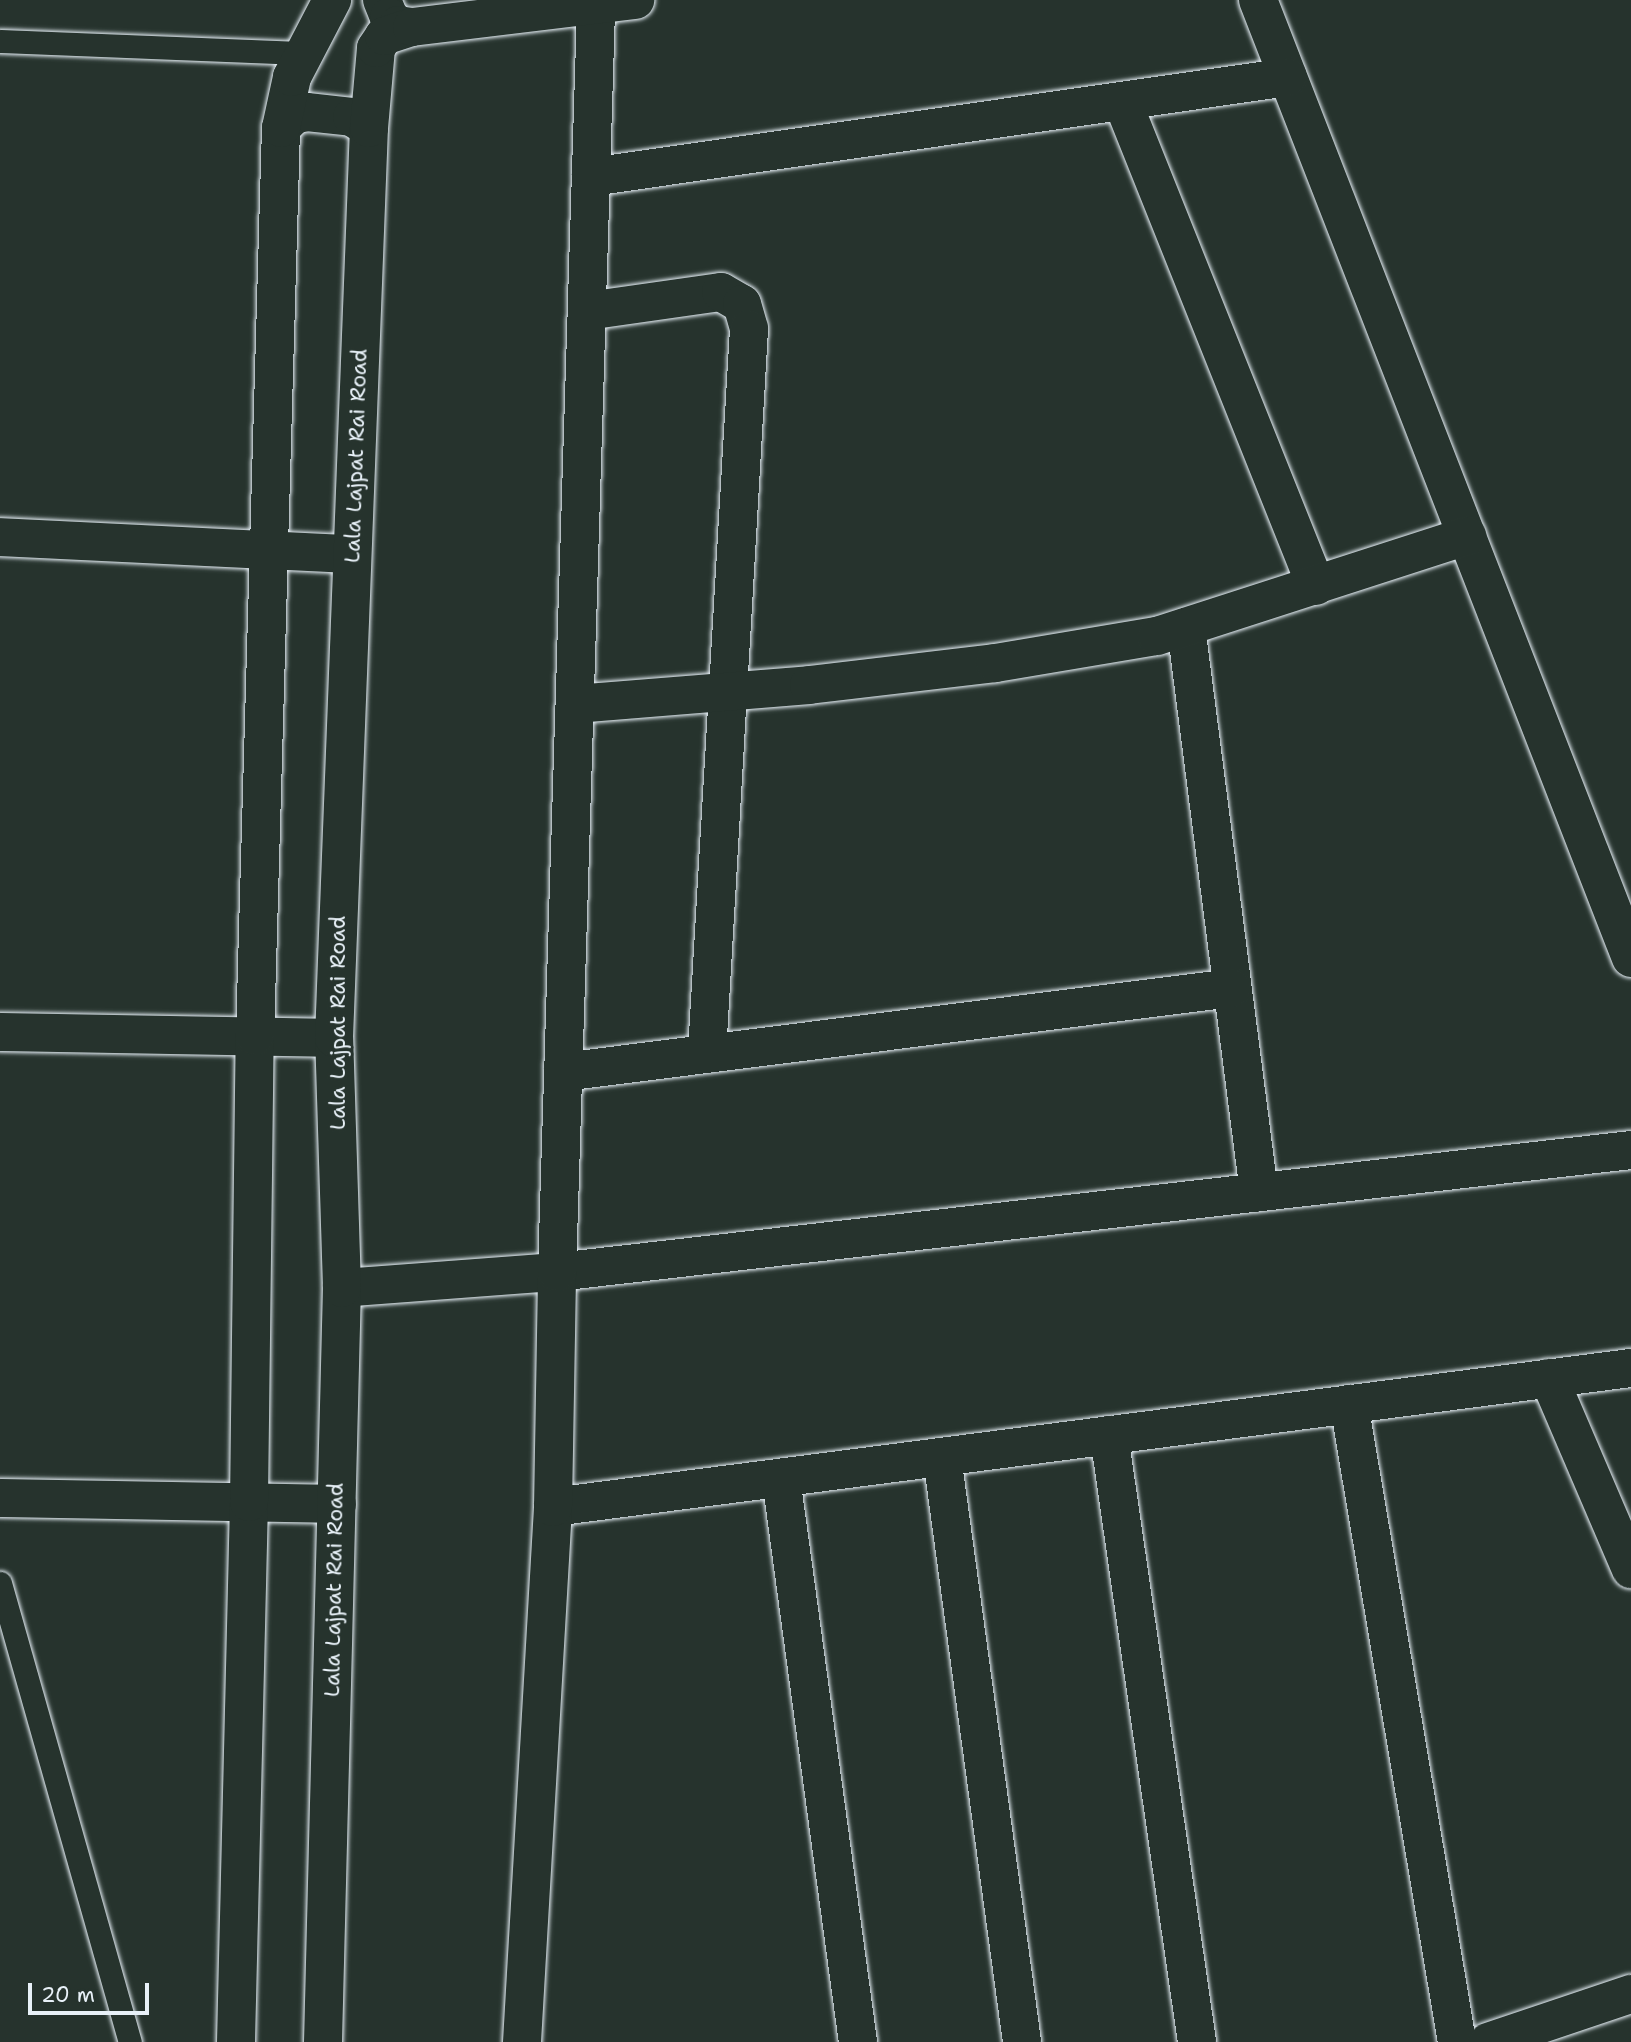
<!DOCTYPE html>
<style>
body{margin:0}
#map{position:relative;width:1631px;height:2042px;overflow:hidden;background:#26332d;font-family:"Shantell Sans",sans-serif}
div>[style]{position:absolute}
.roads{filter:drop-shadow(0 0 2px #e8f1f8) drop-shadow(0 0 2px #e8f1f8)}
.lane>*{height:23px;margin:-11.5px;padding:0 11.5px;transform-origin:11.5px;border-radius:11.5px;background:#26332d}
.street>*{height:38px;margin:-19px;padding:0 19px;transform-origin:19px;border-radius:19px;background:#26332d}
.secondary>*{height:38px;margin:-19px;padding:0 19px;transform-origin:19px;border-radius:19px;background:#26332d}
span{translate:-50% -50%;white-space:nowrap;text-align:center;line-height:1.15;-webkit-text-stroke:5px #26332d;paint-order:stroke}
.street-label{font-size:21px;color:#e8f1f8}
.scale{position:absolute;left:28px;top:1983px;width:121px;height:32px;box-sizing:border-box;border:4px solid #e8f1f8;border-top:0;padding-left:9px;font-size:21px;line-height:24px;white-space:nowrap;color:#e8f1f8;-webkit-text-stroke:5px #26332d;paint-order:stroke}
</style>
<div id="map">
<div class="roads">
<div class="lane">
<i style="left:0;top:41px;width:302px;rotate:2.3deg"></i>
<i style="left:0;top:1583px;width:477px;rotate:74.2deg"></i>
</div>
<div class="street">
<i style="left:1258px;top:0;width:1028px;rotate:68.73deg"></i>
<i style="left:1123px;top:103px;width:520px;rotate:68.22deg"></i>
<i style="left:591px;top:177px;width:704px;rotate:-8.16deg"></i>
<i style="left:587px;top:311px;width:135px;rotate:-8.1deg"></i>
<i style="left:721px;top:292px;width:24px;rotate:30deg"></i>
<i style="left:742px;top:304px;width:26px;rotate:74deg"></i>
<i style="left:749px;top:329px;width:726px;rotate:93.32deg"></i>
<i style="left:0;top:537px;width:352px;rotate:2.8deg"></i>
<i style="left:1186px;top:627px;width:570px;rotate:82.64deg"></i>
<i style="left:575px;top:704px;width:235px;rotate:-4.6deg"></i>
<i style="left:809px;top:685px;width:187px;rotate:-6.7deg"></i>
<i style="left:995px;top:663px;width:164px;rotate:-9.5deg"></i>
<i style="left:1157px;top:636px;width:326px;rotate:-17.9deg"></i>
<i style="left:0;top:1032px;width:334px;rotate:1deg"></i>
<i style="left:563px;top:1072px;width:674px;rotate:-7.16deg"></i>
<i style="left:342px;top:1288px;width:216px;rotate:-4.3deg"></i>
<i style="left:557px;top:1272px;width:1081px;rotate:-6.48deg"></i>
<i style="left:1549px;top:1378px;width:208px;rotate:66.8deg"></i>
<i style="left:1349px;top:1404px;width:647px;rotate:80.39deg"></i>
<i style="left:1109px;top:1435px;width:613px;rotate:81.75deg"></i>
<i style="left:942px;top:1457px;width:590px;rotate:82.21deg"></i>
<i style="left:781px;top:1478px;width:569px;rotate:82.23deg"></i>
<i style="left:0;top:1498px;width:337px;rotate:1deg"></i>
<i style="left:553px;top:1507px;width:1087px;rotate:-7.35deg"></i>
<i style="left:522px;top:2042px;width:536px;rotate:-86.68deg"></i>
<i style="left:553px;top:1507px;width:235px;rotate:-89deg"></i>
<i style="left:557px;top:1272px;width:1266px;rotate:-88.23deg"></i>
<i style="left:1488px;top:2042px;width:151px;rotate:-18.6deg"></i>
</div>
<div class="secondary">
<i style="left:382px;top:0;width:18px;rotate:68deg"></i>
<i style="left:389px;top:17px;width:12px;rotate:42deg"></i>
<i style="left:398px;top:25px;width:14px;rotate:8deg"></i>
<i style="left:281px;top:128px;width:18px;rotate:-45deg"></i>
<i style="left:294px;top:115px;width:13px;rotate:-13deg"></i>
<i style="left:307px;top:112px;width:45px;rotate:6.3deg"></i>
<i style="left:352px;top:117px;width:20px;rotate:33deg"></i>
<i style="left:236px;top:2042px;width:540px;rotate:-88.62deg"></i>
<i style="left:249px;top:1502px;width:466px;rotate:-89.3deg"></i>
<i style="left:255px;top:1036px;width:908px;rotate:-88.36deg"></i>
<i style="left:281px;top:128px;width:52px;rotate:-77.8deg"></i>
<i style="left:292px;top:77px;width:87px;rotate:-62.5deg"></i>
<i style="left:323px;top:2042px;width:754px;rotate:-88.56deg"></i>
<i style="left:342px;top:1288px;width:250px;rotate:-91.8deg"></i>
<i style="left:334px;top:1038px;width:911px;rotate:-87.8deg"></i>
<i style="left:369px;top:128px;width:80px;rotate:-85deg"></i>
<i style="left:376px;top:48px;width:14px;rotate:-56deg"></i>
<i style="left:384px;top:36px;width:29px;rotate:-18deg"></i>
<i style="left:412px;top:27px;width:225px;rotate:-6.9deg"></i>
</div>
</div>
<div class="street-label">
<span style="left:356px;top:456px;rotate:-88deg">Lala Lajpat Rai Road</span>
<span style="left:338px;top:1023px;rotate:-90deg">Lala Lajpat Rai Road</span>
<span style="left:334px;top:1590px;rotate:-89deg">Lala Lajpat Rai Road</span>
</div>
<div class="scale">20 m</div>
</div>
